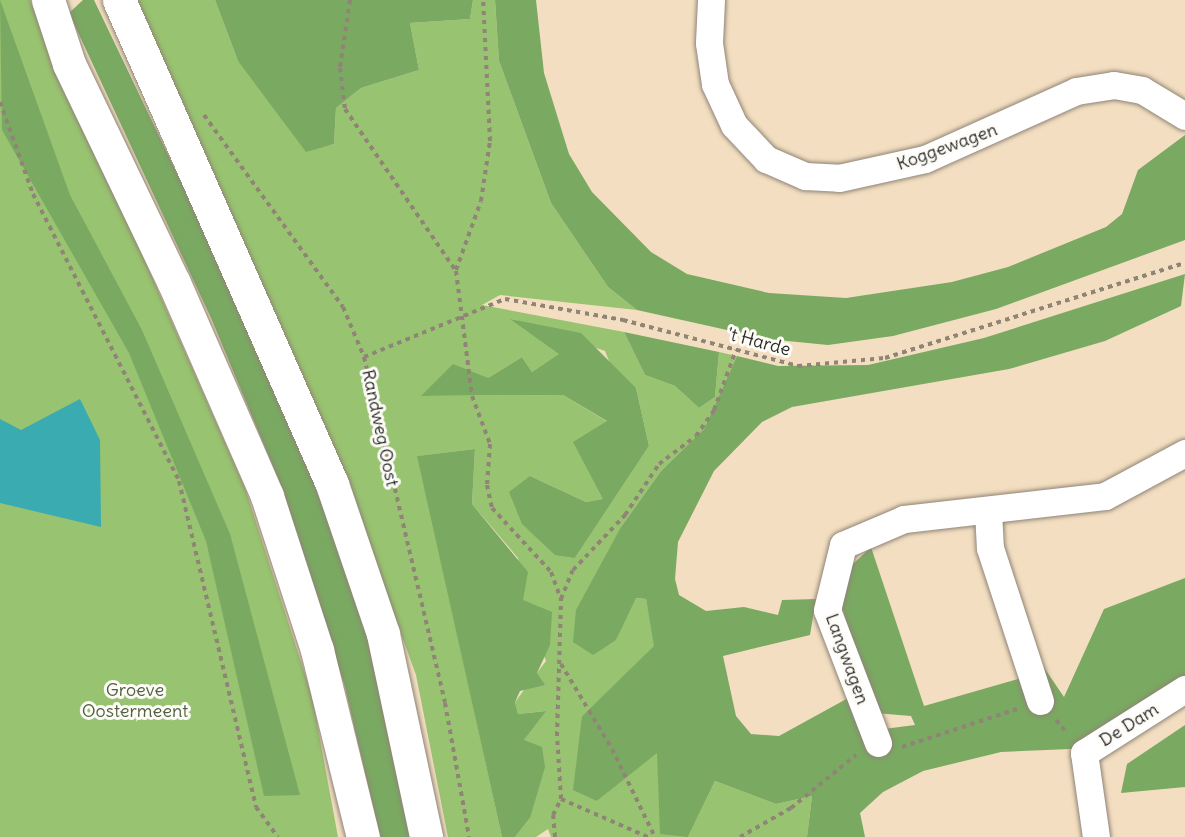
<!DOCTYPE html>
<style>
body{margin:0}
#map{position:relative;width:1185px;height:837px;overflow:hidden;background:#f3dec1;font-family:Delius,sans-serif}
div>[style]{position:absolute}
.green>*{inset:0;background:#98c370}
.forest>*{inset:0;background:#7aa962}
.water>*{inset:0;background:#39abb1}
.path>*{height:4px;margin-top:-2px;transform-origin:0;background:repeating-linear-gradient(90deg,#8f8476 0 4.5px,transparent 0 9px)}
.roads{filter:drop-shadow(0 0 2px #8f8476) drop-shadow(0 0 2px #8f8476)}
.minor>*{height:27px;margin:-13.5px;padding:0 13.5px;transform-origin:13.5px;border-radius:13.5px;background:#fff}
.secondary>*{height:33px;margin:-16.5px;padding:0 16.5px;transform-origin:16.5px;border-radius:16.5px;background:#fff}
span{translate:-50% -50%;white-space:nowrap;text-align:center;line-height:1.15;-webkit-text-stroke:6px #fdfcf7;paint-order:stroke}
.street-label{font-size:18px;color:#2b2b2b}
.park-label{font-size:18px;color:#516043}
</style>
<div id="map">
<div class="green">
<i style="clip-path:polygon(0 0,30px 0,245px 488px,312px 696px,338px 837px,0 837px)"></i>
<i style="clip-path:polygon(evenodd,134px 0,215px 0,238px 61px,322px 147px,334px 144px,336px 108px,361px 88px,419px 70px,410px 23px,470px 19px,473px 0,495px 0,499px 61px,551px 203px,608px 287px,637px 310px,500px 295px,482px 305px,624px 332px,645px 375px,675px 386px,699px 408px,715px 397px,719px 352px,737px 356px,704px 429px,661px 471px,621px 527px,616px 640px,630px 606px,636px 598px,646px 599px,655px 646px,582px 716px,597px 801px,657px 752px,688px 837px,715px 781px,776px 804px,812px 796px,807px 837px,551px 837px,548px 829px,536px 837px,515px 837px,530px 818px,524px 740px,545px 711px,518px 714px,515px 702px,546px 661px,523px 600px,518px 558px,472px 504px,475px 449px,418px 456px,502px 837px,448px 837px,416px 675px,347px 484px,134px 0,512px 319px,605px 351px,613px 371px,636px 388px,649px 446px,575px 558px,530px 476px,586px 502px,604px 499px,608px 422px,563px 395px,421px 396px,488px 378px,522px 357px,532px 372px,560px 354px,512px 319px)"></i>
</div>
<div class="forest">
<i style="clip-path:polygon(0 0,70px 195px,142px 330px,230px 534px,300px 795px,264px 796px,206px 541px,129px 353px,2px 130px)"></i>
<i style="clip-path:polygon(83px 0,94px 0,240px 305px,307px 465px,390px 688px,421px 837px,380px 837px,345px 687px,277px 476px,211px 318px,69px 13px)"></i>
<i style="clip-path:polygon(215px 0,473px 0,470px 19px,410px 23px,419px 70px,361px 88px,336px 108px,334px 144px,306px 152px,238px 61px)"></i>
<i style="clip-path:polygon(495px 0,536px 0,544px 73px,569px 154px,592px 192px,651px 252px,687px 274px,769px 293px,846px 298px,952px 282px,1008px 267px,1106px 227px,1122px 214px,1138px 170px,1185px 135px,1185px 240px,996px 309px,893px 336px,828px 345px,767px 339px,637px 310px,608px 287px,551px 203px,499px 61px)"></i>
<i style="clip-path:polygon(1185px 274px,1181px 306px,1105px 341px,1009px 369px,792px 407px,762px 422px,714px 471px,678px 542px,675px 579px,679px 595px,706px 611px,744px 607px,778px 615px,782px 600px,816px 599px,810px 635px,723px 656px,736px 716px,751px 734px,779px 736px,850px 697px,884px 729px,915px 725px,911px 716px,875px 713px,834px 582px,871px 547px,924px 706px,1018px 679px,1019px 656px,1034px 653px,1064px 697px,1104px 609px,1185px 578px,1185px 685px,1094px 748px,1001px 752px,923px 771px,883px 792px,860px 813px,865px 837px,807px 837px,812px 796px,776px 804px,715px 781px,688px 837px,660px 834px,657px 753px,597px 801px,573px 790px,582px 716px,654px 646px,646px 599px,636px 598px,616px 640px,593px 655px,573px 642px,576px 610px,621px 527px,661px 471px,704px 429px,737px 356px,778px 366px,868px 365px,984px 338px)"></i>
<i style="clip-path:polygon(510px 319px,581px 333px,636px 388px,649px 446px,575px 558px,555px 555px,522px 524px,509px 492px,530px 476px,586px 502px,603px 499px,573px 442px,607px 421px,563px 395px,421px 396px,453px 364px,488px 378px,522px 357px,532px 372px,559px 354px)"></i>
<i style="clip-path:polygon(624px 332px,719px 352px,715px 397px,699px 408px,675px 386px,645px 375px)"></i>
<i style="clip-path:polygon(475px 449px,472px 504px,528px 572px,523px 600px,552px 612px,550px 645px,537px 673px,545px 685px,520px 691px,515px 702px,518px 714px,546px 711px,524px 740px,542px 747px,545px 767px,530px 818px,515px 837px,502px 837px,417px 456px)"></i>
<i style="clip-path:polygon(1185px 725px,1185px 787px,1121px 793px,1127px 764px)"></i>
</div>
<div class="water">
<i style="clip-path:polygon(80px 399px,100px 440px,101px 527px,0 503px,0 419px,21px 430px)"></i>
</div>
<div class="path">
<i style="left:350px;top:0;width:69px;rotate:98.4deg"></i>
<i style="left:340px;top:68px;width:41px;rotate:83deg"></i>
<i style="left:345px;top:109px;width:196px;rotate:55.6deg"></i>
<i style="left:456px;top:271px;width:126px;rotate:82.7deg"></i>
<i style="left:472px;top:396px;width:51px;rotate:69.4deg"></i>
<i style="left:490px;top:444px;width:41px;rotate:94.2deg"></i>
<i style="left:487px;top:485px;width:24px;rotate:78deg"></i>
<i style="left:492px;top:508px;width:87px;rotate:47.3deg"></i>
<i style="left:551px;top:572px;width:29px;rotate:70deg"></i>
<i style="left:0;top:102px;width:98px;rotate:70.3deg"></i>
<i style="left:33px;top:194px;width:322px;rotate:63deg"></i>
<i style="left:179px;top:481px;width:335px;rotate:76.7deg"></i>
<i style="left:256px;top:807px;width:37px;rotate:54deg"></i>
<i style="left:204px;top:115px;width:237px;rotate:54.1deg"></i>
<i style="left:343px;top:307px;width:54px;rotate:67.2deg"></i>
<i style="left:364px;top:357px;width:355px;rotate:76.8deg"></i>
<i style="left:445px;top:703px;width:136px;rotate:79.8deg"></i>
<i style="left:456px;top:270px;width:73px;rotate:-70.1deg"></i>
<i style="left:481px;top:201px;width:61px;rotate:-81.5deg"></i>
<i style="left:490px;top:141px;width:141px;rotate:-92.8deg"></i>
<i style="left:364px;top:357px;width:152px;rotate:-22.4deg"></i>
<i style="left:505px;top:299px;width:120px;rotate:10.1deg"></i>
<i style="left:623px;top:320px;width:181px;rotate:14.7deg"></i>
<i style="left:798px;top:366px;width:87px;rotate:-5.3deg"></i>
<i style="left:885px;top:358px;width:315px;rotate:-17.6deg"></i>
<i style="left:561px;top:664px;width:99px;rotate:59deg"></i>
<i style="left:612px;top:749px;width:98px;rotate:64deg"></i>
<i style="left:1056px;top:720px;width:17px;rotate:50deg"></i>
<i style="left:902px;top:747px;width:121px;rotate:-18.3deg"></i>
<i style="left:561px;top:799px;width:95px;rotate:23.6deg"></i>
<i style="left:555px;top:837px;width:22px;rotate:-95deg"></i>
<i style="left:553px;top:815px;width:18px;rotate:-63deg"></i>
<i style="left:561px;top:799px;width:63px;rotate:-93.6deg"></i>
<i style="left:557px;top:736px;width:137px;rotate:-88.3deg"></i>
<i style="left:561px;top:599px;width:31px;rotate:-68deg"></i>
<i style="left:573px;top:570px;width:76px;rotate:-46.6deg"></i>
<i style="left:625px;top:515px;width:61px;rotate:-56.3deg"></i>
<i style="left:659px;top:464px;width:46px;rotate:-37.1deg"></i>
<i style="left:696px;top:436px;width:32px;rotate:-55deg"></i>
<i style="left:714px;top:410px;width:64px;rotate:-69.9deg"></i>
<i style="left:740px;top:837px;width:59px;rotate:-29.6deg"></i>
<i style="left:791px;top:808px;width:84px;rotate:-39.2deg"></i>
</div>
<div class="roads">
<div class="minor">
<i style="left:711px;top:0;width:43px;rotate:92.7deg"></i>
<i style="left:709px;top:43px;width:41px;rotate:81.7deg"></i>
<i style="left:715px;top:84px;width:45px;rotate:65.1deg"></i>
<i style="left:734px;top:125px;width:47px;rotate:46.7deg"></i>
<i style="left:766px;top:159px;width:43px;rotate:23.6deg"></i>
<i style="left:805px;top:176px;width:34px;rotate:3deg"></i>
<i style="left:839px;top:178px;width:88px;rotate:-12.5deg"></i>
<i style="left:925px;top:159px;width:166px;rotate:-24.2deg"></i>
<i style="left:1076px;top:91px;width:38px;rotate:-9deg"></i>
<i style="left:1114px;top:85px;width:28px;rotate:10deg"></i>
<i style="left:1142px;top:90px;width:50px;rotate:31.2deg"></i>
<i style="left:988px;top:511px;width:37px;rotate:87deg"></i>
<i style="left:990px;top:548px;width:161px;rotate:71.9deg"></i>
<i style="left:878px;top:743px;width:142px;rotate:-111deg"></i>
<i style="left:827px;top:610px;width:67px;rotate:-76.2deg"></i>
<i style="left:843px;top:545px;width:66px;rotate:-23.1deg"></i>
<i style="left:904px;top:519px;width:202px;rotate:-6.5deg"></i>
<i style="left:1105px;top:496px;width:91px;rotate:-28.3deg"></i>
<i style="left:1096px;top:837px;width:85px;rotate:-98.1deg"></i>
<i style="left:1084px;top:753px;width:120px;rotate:-32.4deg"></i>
</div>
<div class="secondary">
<i style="left:48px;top:0;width:67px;rotate:71.8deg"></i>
<i style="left:69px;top:64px;width:243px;rotate:64.4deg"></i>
<i style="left:174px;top:283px;width:232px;rotate:66.4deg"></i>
<i style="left:267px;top:496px;width:162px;rotate:72deg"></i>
<i style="left:317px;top:650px;width:193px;rotate:76.2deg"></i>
<i style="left:119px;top:0;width:529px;rotate:66.25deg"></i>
<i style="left:332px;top:484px;width:158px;rotate:71.2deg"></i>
<i style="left:383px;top:634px;width:208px;rotate:78deg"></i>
</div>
</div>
<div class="street-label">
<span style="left:947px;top:147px;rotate:-20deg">Koggewagen</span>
<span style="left:759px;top:342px;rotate:15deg">'t Harde</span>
<span style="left:380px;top:428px;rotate:78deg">Randweg Oost</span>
<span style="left:847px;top:659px;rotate:70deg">Langwagen</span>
<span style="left:1129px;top:725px;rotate:-32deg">De Dam</span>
</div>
<div class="park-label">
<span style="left:135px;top:701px">Groeve<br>Oostermeent</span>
</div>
</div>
